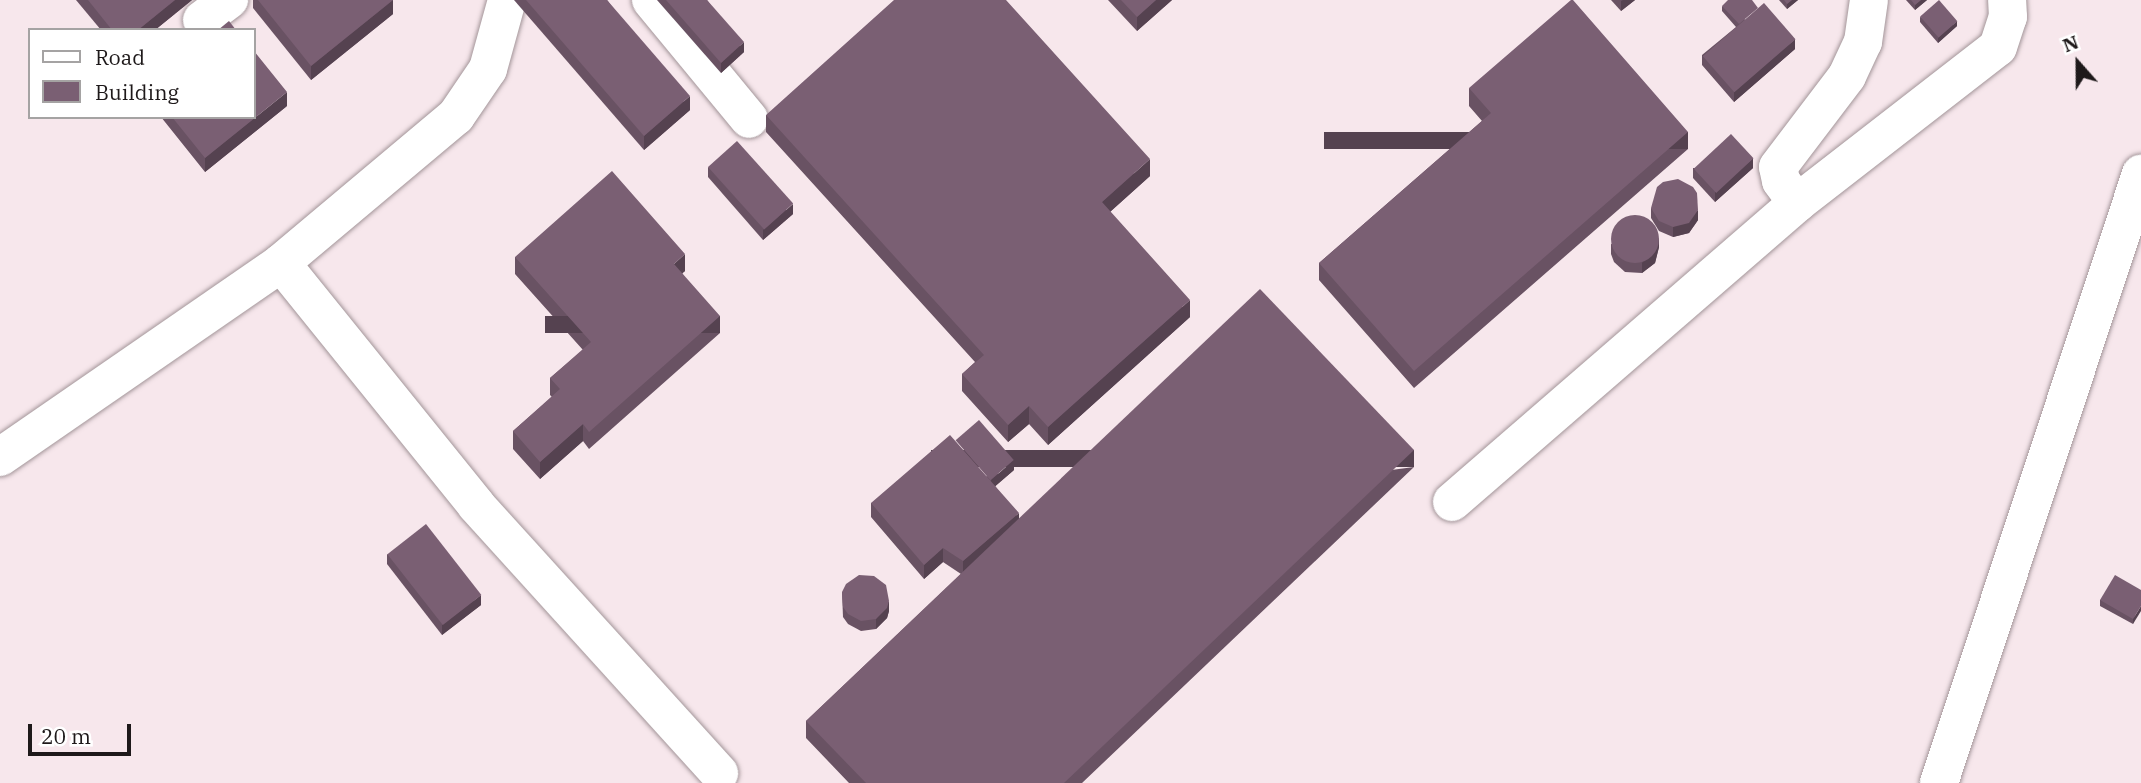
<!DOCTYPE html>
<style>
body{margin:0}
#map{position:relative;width:2141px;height:783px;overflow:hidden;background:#f7e7ec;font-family:"IBM Plex Serif",serif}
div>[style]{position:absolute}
.roads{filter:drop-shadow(0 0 2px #a39599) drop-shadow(0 0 2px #a39599)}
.minor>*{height:38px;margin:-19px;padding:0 19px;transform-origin:19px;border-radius:19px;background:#fff}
.wall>*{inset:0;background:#695263}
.shaded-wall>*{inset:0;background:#554250;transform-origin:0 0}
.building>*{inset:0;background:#7a5f73;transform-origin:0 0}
.round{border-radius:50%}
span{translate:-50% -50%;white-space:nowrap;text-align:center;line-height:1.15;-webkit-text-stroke:7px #fff;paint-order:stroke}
.legend{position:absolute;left:28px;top:28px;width:228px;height:91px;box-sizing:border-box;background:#fff;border:2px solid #a5a3a3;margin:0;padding:9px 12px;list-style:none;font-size:21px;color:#1e191a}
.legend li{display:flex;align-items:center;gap:14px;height:35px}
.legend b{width:35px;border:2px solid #a5a3a3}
.north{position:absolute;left:2043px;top:28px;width:70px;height:70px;-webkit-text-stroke:5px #fff;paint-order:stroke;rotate:339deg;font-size:19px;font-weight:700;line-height:28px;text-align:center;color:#1e191a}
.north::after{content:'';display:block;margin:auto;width:24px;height:32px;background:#1e191a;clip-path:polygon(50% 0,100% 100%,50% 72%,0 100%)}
.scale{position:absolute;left:28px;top:724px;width:103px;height:32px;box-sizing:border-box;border:4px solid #1e191a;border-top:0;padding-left:9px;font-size:21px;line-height:24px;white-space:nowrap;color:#1e191a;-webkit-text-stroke:5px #fff;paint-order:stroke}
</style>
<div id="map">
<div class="roads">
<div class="minor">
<i style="left:507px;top:0;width:72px;rotate:105.4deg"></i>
<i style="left:488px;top:69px;width:57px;rotate:124.2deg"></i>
<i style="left:456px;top:116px;width:229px;rotate:140deg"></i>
<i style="left:281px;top:263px;width:311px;rotate:51.1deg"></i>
<i style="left:476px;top:505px;width:362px;rotate:47.8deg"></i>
<i style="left:651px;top:0;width:154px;rotate:50.5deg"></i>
<i style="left:202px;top:20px;width:34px;rotate:-37deg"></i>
<i style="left:1797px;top:203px;width:27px;rotate:-126deg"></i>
<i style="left:1781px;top:181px;width:14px;rotate:-102deg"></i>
<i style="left:1778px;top:167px;width:114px;rotate:-52.8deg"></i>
<i style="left:1847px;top:76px;width:38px;rotate:-65deg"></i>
<i style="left:1863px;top:42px;width:42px;rotate:-81.9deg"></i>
<i style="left:0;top:457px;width:341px;rotate:-34.6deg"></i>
<i style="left:1452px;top:502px;width:457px;rotate:-40.9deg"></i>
<i style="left:1797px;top:203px;width:254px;rotate:-37.8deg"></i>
<i style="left:1998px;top:47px;width:32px;rotate:-72deg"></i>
<i style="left:2008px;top:17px;width:17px;rotate:-93deg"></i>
<i style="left:1939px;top:783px;width:642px;rotate:-71.65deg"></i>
</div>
</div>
<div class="wall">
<i style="clip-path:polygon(76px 0,192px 0,155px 30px,101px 30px)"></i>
<i style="clip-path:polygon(253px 0,393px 0,393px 14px,311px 80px,253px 8px)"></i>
<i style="clip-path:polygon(514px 0,607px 0,690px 110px,644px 150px)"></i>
<i style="clip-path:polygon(657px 0,707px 0,744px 52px,721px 73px)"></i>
<i style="clip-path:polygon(1108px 0,1172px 0,1137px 31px)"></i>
<i style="clip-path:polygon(1611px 0,1635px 0,1621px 11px)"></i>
<i style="clip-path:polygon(1779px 0,1798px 0,1787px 9px)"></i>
<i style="clip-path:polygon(1906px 0,1927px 0,1915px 10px)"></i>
<i style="clip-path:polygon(1722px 6px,1795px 49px,1734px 102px,1702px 65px,1702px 55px,1736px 27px,1722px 11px)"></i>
<i style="clip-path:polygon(1920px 17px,1957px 26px,1938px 43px,1920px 22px)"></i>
<i style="clip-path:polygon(1469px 88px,1688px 149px,1414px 388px,1319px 280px,1319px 263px,1482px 121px,1469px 106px)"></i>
<i style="clip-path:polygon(287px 106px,205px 172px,161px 117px,254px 117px)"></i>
<i style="clip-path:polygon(766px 115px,1150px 176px,1110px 212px,1190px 317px,1048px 445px,1029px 424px,1008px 442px,962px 391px,962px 374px,975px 362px,766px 132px)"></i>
<i style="clip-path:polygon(708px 167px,793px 214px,763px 240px,708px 177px)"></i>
<i style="clip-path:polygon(1693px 168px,1753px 168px,1715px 202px,1693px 178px)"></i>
<i style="clip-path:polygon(1651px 208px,1698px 220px,1689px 233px,1673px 237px,1659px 231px,1651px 218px)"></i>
<i style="clip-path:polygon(1611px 244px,1659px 247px,1655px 263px,1642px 273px,1625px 272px,1614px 262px,1611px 254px)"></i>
<i style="clip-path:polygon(515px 257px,685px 271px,682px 273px,720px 333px,589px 449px,583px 441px,540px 479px,513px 449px,513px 431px,552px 397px,550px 395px,550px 378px,583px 350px,515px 274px)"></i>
<i style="clip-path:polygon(1414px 467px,1082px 783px,849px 783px,806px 738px,806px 721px,961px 574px,943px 562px,924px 579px,871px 517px,871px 503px,1014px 470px,995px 486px,1019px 519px)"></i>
<i style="clip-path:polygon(387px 554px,481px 605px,442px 635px,387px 564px)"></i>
<i style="clip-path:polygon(2141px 590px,2133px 624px,2100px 606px,2100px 600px)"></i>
<i style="clip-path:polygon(842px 592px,889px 611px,887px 618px,876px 629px,861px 631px,848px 624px,843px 617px)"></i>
</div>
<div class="shaded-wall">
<i style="clip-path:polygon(175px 0,192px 0,155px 30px,138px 30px)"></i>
<i style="clip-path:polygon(393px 0,393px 14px,311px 80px,311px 66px)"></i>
<i style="clip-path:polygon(1156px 0,1172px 0,1137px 31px,1137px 17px)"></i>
<i style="clip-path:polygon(1623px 0,1635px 0,1621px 11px,1621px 1px)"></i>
<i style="clip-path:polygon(1792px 0,1798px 0,1787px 9px,1787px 4px)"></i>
<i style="clip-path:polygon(1921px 0,1927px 0,1915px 10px,1915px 5px)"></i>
<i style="clip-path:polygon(1957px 21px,1957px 26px,1938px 43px,1938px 38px)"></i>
<i style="clip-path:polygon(1795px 39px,1795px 49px,1734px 102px,1734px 92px)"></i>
<i style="clip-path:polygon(744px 42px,744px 52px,721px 73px,721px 63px)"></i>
<i style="clip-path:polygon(287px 92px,287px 106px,205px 172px,205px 158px)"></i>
<i style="clip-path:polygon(690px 96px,690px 110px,644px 150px,644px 136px)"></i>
<i style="left:1688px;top:132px;width:17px;height:364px;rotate:90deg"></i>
<i style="clip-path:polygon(1753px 158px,1753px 168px,1715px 202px,1715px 192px)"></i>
<i style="clip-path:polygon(1150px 159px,1150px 176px,1102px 219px,1102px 202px)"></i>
<i style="clip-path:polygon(793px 204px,793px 214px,763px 240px,763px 230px)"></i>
<i style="clip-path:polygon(1698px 210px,1698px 220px,1689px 233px,1673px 237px,1673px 227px)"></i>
<i style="clip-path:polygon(1659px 238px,1659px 247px,1655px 263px,1642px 273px,1642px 263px)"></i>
<i style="clip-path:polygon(685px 254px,685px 271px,674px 281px,674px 264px)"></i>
<i style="clip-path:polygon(1190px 300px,1190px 317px,1048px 445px,1048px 427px)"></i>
<i style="left:720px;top:316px;width:17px;height:175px;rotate:90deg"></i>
<i style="clip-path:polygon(1029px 406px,1029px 424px,1008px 442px,1008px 425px)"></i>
<i style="clip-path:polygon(583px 424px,583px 441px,540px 479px,540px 462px)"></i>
<i style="left:1414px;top:450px;width:17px;height:483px;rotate:90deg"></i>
<i style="clip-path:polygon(1014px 460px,1014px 470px,991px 490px,991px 480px)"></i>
<i style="clip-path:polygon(1019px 513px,1019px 527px,963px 575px,963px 561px)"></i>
<i style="clip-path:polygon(943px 548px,943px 562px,924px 579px,924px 565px)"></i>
<i style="clip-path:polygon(481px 595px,481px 605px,442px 635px,442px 625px)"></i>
<i style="clip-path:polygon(889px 601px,889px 611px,887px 618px,876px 629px,876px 619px)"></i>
<i style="clip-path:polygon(2141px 606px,2141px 611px,2133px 624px,2133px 619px)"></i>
</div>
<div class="building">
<i style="clip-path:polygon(88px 0,175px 0,138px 30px,112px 30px)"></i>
<i style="clip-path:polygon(258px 0,393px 0,311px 66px)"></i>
<i style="clip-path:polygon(526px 0,607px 0,690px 96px,644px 136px)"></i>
<i style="clip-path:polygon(666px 0,707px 0,744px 42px,721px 63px)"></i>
<i style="clip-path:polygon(894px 0,1006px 0,1150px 159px,1102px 202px,1190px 300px,1048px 427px,1029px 406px,1008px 425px,962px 374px,984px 355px,766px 115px)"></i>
<i style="clip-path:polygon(1121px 0,1156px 0,1137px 17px)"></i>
<i style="clip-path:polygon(1571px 0,1573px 0,1688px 132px,1414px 371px,1319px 263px,1491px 113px,1469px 88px)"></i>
<i style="clip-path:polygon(1728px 0,1752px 0,1758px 8px,1739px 24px,1722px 6px)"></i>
<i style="clip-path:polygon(1784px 0,1792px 0,1787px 4px)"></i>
<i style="clip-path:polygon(1911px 0,1921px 0,1915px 5px)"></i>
<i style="left:1939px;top:0;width:28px;height:25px;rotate:49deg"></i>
<i style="left:1764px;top:3px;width:48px;height:81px;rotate:49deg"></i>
<i style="clip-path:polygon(229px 21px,236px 30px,218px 30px)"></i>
<i style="clip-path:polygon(254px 51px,287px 92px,205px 158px,172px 117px,254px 117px)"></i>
<i style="left:1731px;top:134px;width:33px;height:51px;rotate:47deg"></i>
<i style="left:737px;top:141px;width:84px;height:39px;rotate:48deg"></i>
<i style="clip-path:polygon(612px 171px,685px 254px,674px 264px,720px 316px,589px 432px,583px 424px,540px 462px,513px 431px,560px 389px,550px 378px,591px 342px,515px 257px)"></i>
<i style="clip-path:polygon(1678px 179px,1693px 187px,1697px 193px,1698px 210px,1689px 223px,1673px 227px,1659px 221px,1651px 208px,1657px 187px,1663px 182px)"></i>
<i class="round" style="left:1611px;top:215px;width:48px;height:48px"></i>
<i style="clip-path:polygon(1260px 289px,1414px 450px,1064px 783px,866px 783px,806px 721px)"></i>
<i style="left:979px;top:420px;width:53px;height:31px;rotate:49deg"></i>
<i style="clip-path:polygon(950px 435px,1019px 513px,963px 561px,943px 548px,924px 565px,871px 503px)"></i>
<i style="left:426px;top:524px;width:90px;height:49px;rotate:52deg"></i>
<i style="clip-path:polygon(859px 575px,874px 576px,886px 585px,889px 601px,887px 608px,876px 619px,861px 621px,848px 614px,843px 607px,842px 592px,846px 584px)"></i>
<i style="clip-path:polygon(2115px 575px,2141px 590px,2141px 606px,2133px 619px,2100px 600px)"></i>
</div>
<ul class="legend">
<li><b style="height:9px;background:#fff"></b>Road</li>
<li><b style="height:19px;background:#7a5f73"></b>Building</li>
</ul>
<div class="north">N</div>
<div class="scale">20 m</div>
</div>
